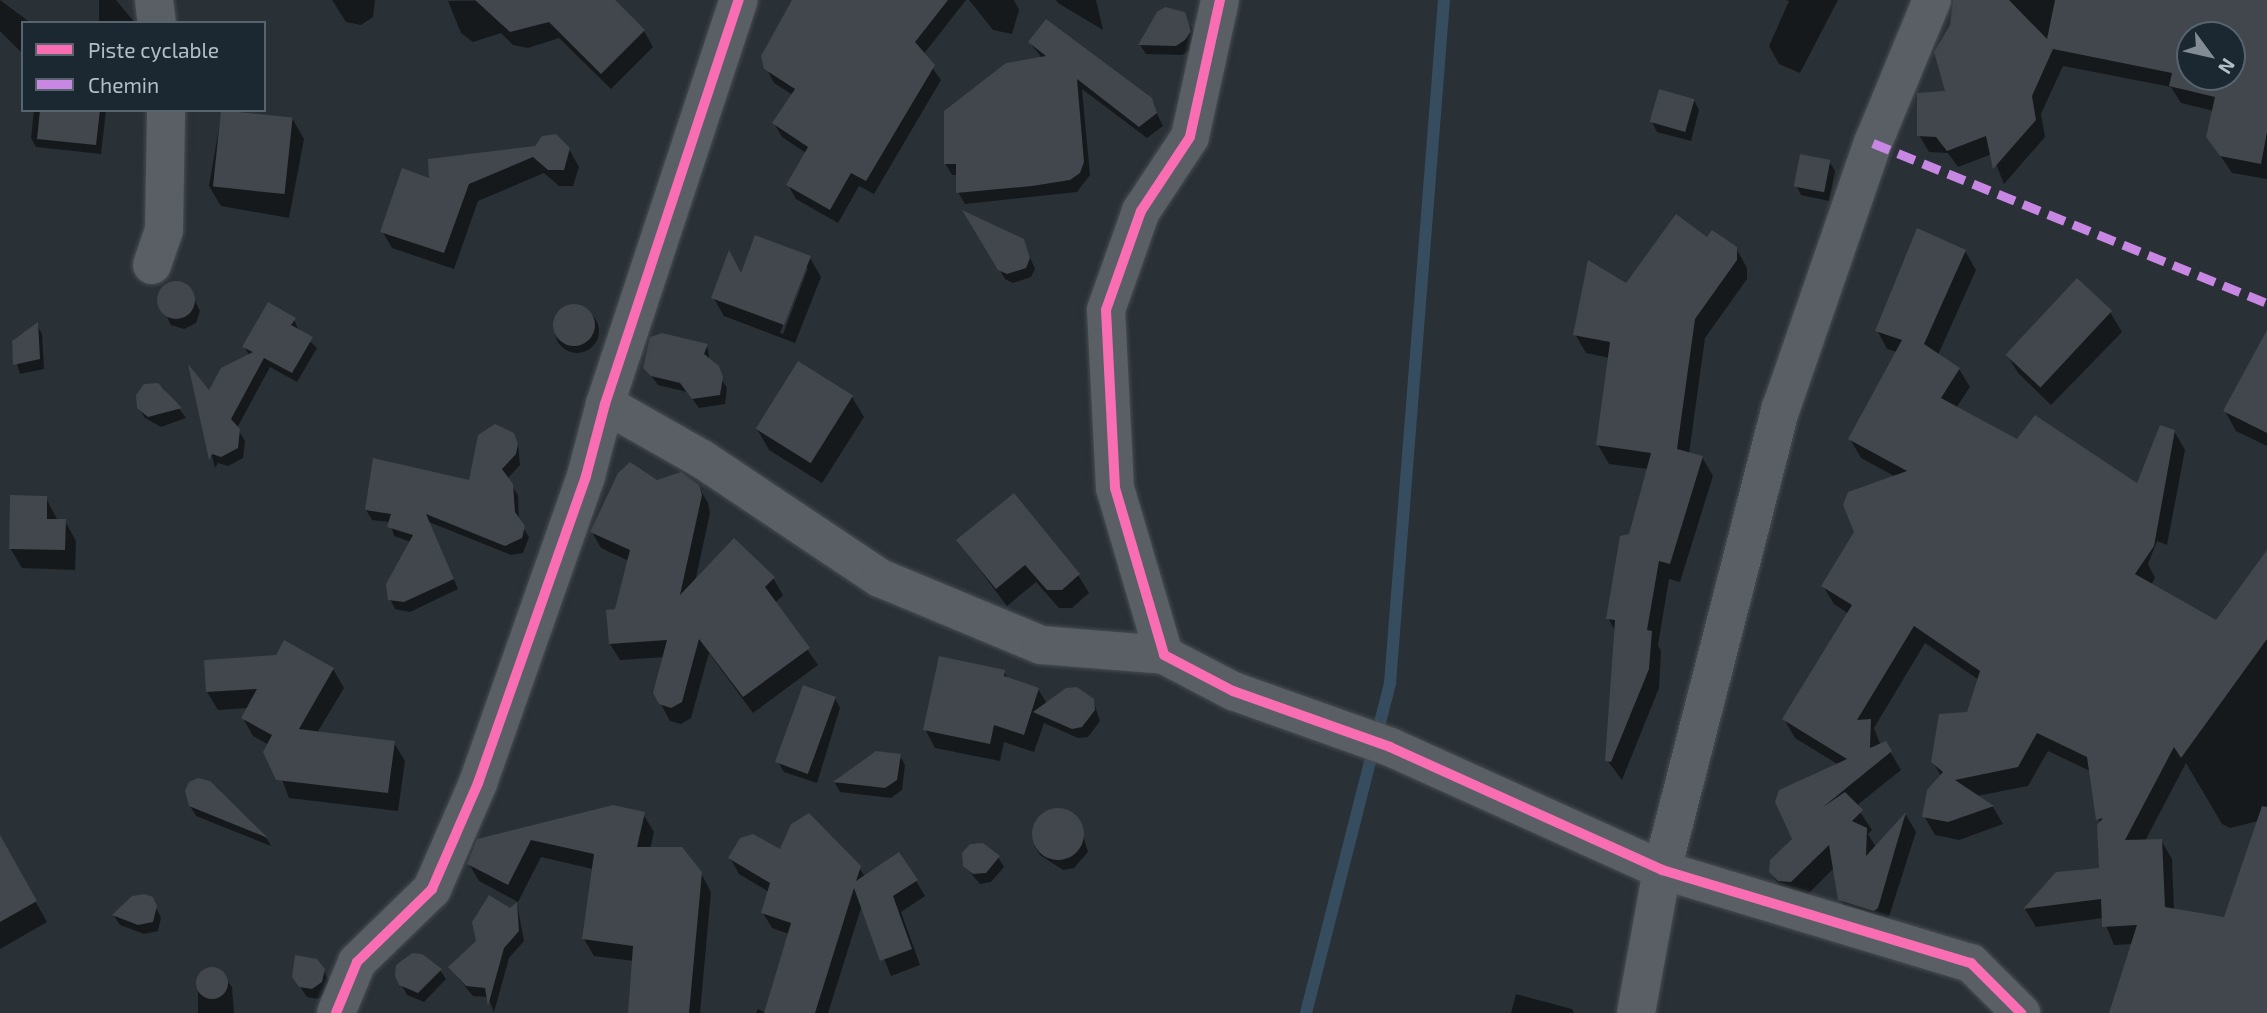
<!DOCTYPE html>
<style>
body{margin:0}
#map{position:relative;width:2267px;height:1013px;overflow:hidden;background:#293036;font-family:"Exo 2",sans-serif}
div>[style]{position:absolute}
.shadow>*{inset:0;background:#0007}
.round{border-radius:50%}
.stream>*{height:12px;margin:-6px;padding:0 6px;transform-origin:6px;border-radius:6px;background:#364d5f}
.building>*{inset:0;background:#41474c;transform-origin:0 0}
.roads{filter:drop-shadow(0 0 2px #474c51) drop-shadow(0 0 2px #474c51)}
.street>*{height:38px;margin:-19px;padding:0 19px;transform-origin:19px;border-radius:19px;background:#595f64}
.quiet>*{height:9px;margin-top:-4.5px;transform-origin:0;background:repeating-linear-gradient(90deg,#c787e3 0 18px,transparent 0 27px)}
.cycleway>*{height:10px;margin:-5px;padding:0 5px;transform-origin:5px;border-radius:5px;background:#f96db3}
span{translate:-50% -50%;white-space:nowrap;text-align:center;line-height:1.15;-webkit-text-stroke:5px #1c2831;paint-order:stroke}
.legend{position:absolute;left:21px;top:21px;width:245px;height:91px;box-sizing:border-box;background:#1c2831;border:2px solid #58646d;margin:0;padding:9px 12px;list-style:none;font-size:21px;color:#b3bec8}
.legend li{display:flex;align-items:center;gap:14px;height:35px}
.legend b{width:35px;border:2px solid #58646d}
.north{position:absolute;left:2176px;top:21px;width:70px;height:70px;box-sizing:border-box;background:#1c2831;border:2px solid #58646d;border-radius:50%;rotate:123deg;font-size:19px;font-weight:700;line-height:28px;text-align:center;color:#b3bec8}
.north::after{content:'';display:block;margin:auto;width:24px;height:32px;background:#838c95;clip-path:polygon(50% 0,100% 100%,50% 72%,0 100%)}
</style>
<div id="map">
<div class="shadow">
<i style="clip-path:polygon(0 0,31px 23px,23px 23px,23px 54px,0 31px)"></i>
<i style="clip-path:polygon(99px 0,116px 0,135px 23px,99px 23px)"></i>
<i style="clip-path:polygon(332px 0,375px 0,373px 17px,361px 25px,346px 22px)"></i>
<i style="clip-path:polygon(544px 0,611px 0,644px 31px,653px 47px,611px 89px,559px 38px,528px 48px,513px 45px,501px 33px,473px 42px,461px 33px,448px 1px)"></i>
<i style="clip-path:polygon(793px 0,966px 0,923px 55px,941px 80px,874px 194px,859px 186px,838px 223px,796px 199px,788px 185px,806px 153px,782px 137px,774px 123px,793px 95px,774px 83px,766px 68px)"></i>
<i style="clip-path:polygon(969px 0,1014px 0,1019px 10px,1012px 34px,993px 30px)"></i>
<i style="clip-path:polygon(1056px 0,1096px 0,1103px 30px,1058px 3px)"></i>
<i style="clip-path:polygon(1786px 0,1838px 0,1800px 73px,1779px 64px,1769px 46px,1789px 1px)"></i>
<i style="clip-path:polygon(evenodd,1955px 0,2267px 0,2267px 179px,2232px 173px,2208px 137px,2214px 111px,2181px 103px,2171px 87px,2063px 66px,2041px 114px,2045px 137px,2004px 184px,1992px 154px,1958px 167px,1948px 153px,1929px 152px,1919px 135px,1948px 93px,1955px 0,2190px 35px,2232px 35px,2232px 77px,2190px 77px,2190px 35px)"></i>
<i style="clip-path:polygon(1175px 9px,1195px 32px,1190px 50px,1182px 55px,1146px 54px,1140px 45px,1158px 13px)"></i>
<i style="clip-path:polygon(1030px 43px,1150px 99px,1163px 126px,1147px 138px,1082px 89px,1090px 175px,1077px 192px,965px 204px,958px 192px,958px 175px,952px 175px,945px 163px,1042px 58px)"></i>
<i style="clip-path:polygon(1694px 100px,1699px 110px,1691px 141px,1657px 132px,1652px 122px)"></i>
<i style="clip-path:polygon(34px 110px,106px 110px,101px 154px,36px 147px,31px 138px)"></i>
<i style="clip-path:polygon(222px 110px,292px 118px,304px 139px,289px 218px,221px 206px,209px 186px)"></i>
<i style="clip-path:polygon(569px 149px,579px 167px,573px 186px,559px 186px,544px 173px,478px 201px,454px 269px,392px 248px,382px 231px,431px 180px,430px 160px)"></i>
<i style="clip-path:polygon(1829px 161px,1835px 171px,1829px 201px,1801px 195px,1796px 185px)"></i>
<i style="clip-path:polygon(967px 214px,1023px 241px,1035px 269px,1031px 277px,1013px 283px,1005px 279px)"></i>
<i style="clip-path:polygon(1708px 239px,1736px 248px,1747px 268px,1747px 279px,1705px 338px,1689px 454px,1702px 457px,1713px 476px,1680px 582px,1669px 579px,1658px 645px,1661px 651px,1659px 688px,1622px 780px,1607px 760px,1616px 632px,1608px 618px,1648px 469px,1609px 464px,1598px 445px,1610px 358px,1586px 353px,1575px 334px,1627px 286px)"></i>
<i style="clip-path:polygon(evenodd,1965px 251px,1976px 270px,1938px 355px,1959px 369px,1970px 387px,1956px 408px,2018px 441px,2138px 486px,2174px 431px,2185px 450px,2167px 545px,2157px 541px,2148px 564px,2155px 578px,2151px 585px,2217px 622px,2267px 619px,2267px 1013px,2111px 1013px,2133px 944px,2114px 945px,2103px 918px,2036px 927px,2025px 909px,2057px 874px,2101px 869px,2100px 824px,2090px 771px,2048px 751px,2028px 786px,1977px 796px,1993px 807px,2003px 824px,1959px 840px,1935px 835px,1924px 816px,1941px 776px,1933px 762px,1968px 714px,1979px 680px,1925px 643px,1874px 728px,1881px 746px,1885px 743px,1901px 770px,1856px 806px,1872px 830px,1868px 834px,1876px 847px,1906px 815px,1916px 832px,1885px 929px,1851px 919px,1840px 900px,1835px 867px,1802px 900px,1782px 891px,1771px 872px,1839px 765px,1795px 738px,1784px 719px,1849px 614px,1834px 604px,1823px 586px,1896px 477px,1861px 458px,1850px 439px,1897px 352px,1887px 349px,1877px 330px,1965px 251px,2186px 763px,2222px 824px,2230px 828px,2259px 821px,2225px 919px,2174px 910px,2172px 859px,2161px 840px,2145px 841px,2186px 763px)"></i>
<i style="clip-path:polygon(evenodd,810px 258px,821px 277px,795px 343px,724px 316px,713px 297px,742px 276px,810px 258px,805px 268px,808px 268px,783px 334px,780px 333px,805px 268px)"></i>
<i style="clip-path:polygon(175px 282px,188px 287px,200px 311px,196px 323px,184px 329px,171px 325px,159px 301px,163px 289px)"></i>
<i class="round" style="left:555px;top:309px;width:44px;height:44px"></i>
<i style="clip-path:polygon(2110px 312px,2122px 332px,2051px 405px,2018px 373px,2006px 353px)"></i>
<i style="clip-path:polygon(294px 320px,299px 331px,317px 348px,297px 382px,270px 367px,237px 428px,245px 441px,243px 458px,228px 466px,218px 463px,215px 468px,191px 371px,209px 393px,250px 356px,244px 347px)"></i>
<i style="clip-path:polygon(37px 325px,42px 334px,44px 369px,20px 374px,12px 347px,17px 337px)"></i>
<i style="clip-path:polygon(707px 346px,710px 361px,727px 388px,725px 404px,699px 408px,687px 392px,658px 385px,645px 367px)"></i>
<i style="clip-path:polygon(2267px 347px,2267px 446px,2236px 431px,2225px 411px)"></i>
<i style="clip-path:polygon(151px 384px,163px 387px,186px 418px,161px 427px,145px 418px,139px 408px)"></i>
<i style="clip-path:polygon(852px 397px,864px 417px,822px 483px,769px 450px,757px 429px)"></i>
<i style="clip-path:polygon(495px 426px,513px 434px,518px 444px,520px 465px,507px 479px,518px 495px,519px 521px,529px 537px,523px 553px,511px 555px,429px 522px,458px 589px,410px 612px,395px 609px,390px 599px,411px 542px,394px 536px,390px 522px,372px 520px,366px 510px,470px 482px,479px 436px)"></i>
<i style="clip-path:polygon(657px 482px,698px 486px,708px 503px,710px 513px,695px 582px,773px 578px,783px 595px,775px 603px,818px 665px,753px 713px,709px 653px,691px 718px,681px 724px,670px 721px,655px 693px,665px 657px,620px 660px,610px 644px,608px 612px,616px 611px,629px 561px,601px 548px,592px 532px)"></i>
<i style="clip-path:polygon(46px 498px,58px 521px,65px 521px,76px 541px,75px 570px,22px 568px,10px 548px)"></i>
<i style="clip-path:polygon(958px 541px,1078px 575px,1089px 593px,1072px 608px,1059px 608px,1036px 582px,1007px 606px)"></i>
<i style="clip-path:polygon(333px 669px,344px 688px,317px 733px,394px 743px,405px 761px,398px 811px,289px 798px,269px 745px,253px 736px,243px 718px,248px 708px,218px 710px,207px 692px)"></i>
<i style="clip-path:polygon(1004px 672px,1009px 680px,1038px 689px,1047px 704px,1093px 700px,1100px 721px,1088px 737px,1078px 738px,1044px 723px,1034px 752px,1004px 742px,1000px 761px,935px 748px,925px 729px)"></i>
<i style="clip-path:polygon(835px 698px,840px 708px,817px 783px,784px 772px,778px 762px)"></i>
<i style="clip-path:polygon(876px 753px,900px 756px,905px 765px,902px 790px,891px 798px,840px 792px,835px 783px)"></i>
<i style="clip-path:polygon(210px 783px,267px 839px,271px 846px,196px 816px,190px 806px)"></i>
<i style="clip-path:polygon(1060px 810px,1079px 821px,1088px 852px,1074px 868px,1063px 870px,1040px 855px,1034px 845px,1041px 818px)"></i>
<i style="clip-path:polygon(643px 814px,654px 832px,650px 849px,701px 873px,711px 892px,700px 1013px,630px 1013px,634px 961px,594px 956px,584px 939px,593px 869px,541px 857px,518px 902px,479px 881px,469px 864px,479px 841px)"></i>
<i style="clip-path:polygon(780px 852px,859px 867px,865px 877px,916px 881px,925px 896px,901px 912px,920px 965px,891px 976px,862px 905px,828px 1013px,756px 1013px,758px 1009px,766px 1013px,789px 934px,772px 928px,763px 913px,769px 892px,739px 874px,730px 858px)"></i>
<i style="clip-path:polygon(8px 853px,47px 922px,0 949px,0 858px)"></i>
<i style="clip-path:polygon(998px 857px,1004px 867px,991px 882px,980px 884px,965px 866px)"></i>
<i style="clip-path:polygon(152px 899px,161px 918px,158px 931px,144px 934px,120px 925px,114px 916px)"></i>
<i style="clip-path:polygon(517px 904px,524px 941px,509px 958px,494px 1012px,488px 997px,473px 996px,450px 968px)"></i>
<i style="clip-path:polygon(217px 968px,232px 987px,234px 1013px,198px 1013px,198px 977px,205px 969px)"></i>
<i style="clip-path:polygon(323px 970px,329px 981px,327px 992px,318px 999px,307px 997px,294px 977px)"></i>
<i style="clip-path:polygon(440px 970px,446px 979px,424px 1002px,407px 995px,401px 984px)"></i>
<i style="clip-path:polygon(1516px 994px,1572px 1009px,1574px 1013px,1511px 1013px)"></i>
</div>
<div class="stream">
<i style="left:1306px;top:1013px;width:341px;rotate:-75.7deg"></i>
<i style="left:1390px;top:683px;width:685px;rotate:-85.48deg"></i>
</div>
<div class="building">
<i style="clip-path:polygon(475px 0,615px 0,645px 30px,601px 74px,549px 22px,510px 32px)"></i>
<i style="clip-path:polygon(792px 0,948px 0,915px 42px,935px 65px,866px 181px,851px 173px,830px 210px,786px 185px,808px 147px,772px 123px,795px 89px,764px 69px,761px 56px)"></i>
<i style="clip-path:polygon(evenodd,1953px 0,2009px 0,2047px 39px,2055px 0,2267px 0,2267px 132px,2261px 164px,2220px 156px,2206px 137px,2215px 97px,2169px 86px,2172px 73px,2053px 49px,2032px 96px,2036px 120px,1993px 169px,1986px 136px,1947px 151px,1936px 137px,1917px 136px,1917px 93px,1945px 91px,1934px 52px,1950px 25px,1953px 0,2190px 35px,2232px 35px,2232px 77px,2190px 77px,2190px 35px)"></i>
<i style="clip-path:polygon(1165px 7px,1185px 12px,1191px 31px,1185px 40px,1176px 46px,1138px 45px,1157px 12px)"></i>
<i style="clip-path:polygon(1046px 19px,1152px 98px,1157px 113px,1139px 127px,1077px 79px,1084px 162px,1080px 173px,1070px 180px,1032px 186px,956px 193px,956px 164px,944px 164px,944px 111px,1006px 63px,1046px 56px,1028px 42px)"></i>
<i style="left:1659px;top:89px;width:37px;height:34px;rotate:16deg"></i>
<i style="clip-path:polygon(40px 110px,100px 110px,96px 145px,37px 139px)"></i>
<i style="left:221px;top:110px;width:72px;height:77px;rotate:6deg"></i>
<i style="clip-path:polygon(556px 134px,570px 148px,564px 170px,548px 170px,533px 157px,469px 184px,444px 253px,380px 232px,402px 168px,429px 178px,428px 159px,535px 146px,542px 136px)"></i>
<i style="left:1800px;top:154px;width:31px;height:33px;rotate:11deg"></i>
<i style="clip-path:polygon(962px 210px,1024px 239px,1030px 258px,1026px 268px,1007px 274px,998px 270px)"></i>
<i style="clip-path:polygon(1676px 214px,1707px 237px,1712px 230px,1737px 247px,1737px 260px,1695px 319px,1677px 449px,1703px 456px,1670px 564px,1659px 561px,1647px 630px,1652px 631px,1649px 669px,1611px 762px,1605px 761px,1615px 620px,1606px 619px,1620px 536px,1629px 534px,1651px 453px,1596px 445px,1610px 342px,1573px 335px,1588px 260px,1626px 283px)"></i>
<i style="clip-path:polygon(1917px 228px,1966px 250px,1924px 344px,1960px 368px,1941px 398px,2017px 439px,2035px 415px,2137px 483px,2160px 425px,2175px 430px,2154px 546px,2135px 574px,2216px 620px,2267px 550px,2267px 639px,2181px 758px,2174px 747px,2125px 840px,2162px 839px,2165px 907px,2224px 917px,2262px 806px,2267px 807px,2267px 1013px,2109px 1013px,2137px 925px,2102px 927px,2101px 899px,2023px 909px,2056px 872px,2099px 868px,2097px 825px,2103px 818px,2096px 820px,2087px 757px,2037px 733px,2018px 767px,1955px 780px,1994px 806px,1948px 822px,1922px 817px,1927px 790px,1943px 772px,1931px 762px,1939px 714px,1967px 712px,1980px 671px,1914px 626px,1857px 720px,1871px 719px,1870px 748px,1886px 741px,1892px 751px,1823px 807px,1845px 792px,1863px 810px,1852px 821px,1867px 828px,1866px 856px,1906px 812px,1878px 908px,1874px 911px,1838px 900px,1829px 845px,1791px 882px,1778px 881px,1769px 872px,1770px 860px,1792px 839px,1775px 802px,1779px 790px,1847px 759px,1782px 719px,1852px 605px,1821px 586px,1854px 532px,1843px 505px,1848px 492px,1907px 471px,1848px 439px,1902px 340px,1875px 331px)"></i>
<i style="clip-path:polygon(755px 235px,811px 256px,784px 325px,711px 298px,729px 250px,741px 273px)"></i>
<i style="left:2077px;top:278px;width:48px;height:105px;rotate:43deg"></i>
<i class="round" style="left:157px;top:281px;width:38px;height:38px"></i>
<i style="clip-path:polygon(268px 302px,296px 318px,291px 325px,313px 337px,292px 373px,264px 358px,231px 419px,240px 429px,238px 448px,221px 457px,212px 454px,209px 460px,188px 364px,209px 390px,221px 368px,253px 352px,242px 347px)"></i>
<i class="round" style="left:553px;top:304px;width:42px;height:42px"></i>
<i style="clip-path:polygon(38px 322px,40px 359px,13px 365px,12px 341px)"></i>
<i style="clip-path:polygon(2267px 330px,2267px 433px,2223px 411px)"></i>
<i style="clip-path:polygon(662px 333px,708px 344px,704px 354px,719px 366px,723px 377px,720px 395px,692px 399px,680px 383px,651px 376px,643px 368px,650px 337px)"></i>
<i style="left:798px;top:361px;width:65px;height:80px;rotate:32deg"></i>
<i style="clip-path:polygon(158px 383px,182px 408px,148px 417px,137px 408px,136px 395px,144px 384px)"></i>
<i style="clip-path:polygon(495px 424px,514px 433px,518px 444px,516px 454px,502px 469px,513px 484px,515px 512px,525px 526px,522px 538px,505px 546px,426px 514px,454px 579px,404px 602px,388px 600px,386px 584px,413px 535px,387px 527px,391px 514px,365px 510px,373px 458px,469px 480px,478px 435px)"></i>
<i style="clip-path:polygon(630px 462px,657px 480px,681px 472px,699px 485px,702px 495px,680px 595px,734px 538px,775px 577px,765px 587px,810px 648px,743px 697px,699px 639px,682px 702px,671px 708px,659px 704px,653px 693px,667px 640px,609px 644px,606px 610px,615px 609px,630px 550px,590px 532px,618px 473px)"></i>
<i style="clip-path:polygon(1014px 493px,1080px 574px,1062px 590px,1047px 590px,1025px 565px,996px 589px,956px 540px)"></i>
<i style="clip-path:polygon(10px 495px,47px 496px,47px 519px,66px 519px,65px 550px,9px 549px)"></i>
<i style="clip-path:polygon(284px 640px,334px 668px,299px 729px,395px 741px,388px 793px,276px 780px,263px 752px,272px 735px,241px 718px,257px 689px,206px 692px,204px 660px,276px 655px)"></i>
<i style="clip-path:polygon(939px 656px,1005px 670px,1004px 676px,1039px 688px,1024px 735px,994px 725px,990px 744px,923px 730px)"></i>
<i style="left:803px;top:685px;width:35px;height:82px;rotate:20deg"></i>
<i style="clip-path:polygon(1077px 687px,1094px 699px,1095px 710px,1082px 727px,1072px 729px,1033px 712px,1066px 688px)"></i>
<i style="clip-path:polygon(876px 751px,901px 754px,897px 780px,885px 788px,833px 782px)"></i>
<i style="clip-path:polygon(198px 778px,210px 781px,268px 838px,189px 806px,185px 791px,189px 782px)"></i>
<i style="clip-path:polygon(613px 805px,645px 812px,637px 847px,682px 847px,702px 872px,689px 1013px,628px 1013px,633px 946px,582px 939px,594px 854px,531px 840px,508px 885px,467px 864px,477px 839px)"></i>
<i class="round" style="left:1032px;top:808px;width:52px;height:52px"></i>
<i style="clip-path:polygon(809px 813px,861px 866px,856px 881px,899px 852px,918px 880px,893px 896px,912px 949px,880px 961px,854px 888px,815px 1013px,764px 1013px,791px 923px,761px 913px,770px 883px,728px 858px,740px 838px,753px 834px,780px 849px,791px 824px)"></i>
<i style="clip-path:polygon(0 835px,37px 901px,0 922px)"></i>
<i style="clip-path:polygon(983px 843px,1000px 856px,986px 873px,973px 874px,963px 866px,962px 853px,970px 844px)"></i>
<i style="clip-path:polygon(145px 894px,153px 897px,157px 906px,153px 922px,138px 925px,112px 915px,132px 896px)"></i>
<i style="clip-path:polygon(489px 895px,510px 908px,517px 902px,519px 931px,504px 948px,488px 1006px,485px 988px,466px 986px,448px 967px,476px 941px,472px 922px)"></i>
<i style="clip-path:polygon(412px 953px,422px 954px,442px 969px,418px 993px,399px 985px,395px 976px,396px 965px)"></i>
<i style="clip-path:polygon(295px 955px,317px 959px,325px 969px,322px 982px,312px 989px,299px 987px,292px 977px)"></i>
<i class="round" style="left:196px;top:967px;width:32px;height:32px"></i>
</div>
<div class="roads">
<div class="street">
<i style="left:154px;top:0;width:23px;rotate:83deg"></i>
<i style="left:1220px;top:0;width:140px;rotate:102.4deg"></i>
<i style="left:1190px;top:137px;width:89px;rotate:123.5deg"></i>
<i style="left:1141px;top:211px;width:105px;rotate:109.5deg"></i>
<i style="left:1106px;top:310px;width:178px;rotate:87.1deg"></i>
<i style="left:1115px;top:488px;width:174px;rotate:73.6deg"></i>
<i style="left:1164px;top:655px;width:78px;rotate:27.6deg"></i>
<i style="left:1233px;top:691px;width:167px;rotate:19.6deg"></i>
<i style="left:1390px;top:747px;width:299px;rotate:24.3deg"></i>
<i style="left:1662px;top:870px;width:323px;rotate:16.8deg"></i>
<i style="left:1971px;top:963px;width:71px;rotate:45deg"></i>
<i style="left:152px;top:265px;width:37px;rotate:-71deg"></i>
<i style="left:164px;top:230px;width:120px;rotate:-89deg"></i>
<i style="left:605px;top:404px;width:112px;rotate:29.6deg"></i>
<i style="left:702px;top:459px;width:214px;rotate:33.8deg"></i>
<i style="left:880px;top:578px;width:174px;rotate:22.6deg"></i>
<i style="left:1041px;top:645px;width:123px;rotate:4.6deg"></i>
<i style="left:336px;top:1013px;width:55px;rotate:-67.6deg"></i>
<i style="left:357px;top:962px;width:105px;rotate:-44.2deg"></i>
<i style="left:432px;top:889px;width:116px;rotate:-66.5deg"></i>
<i style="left:478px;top:783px;width:325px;rotate:-70.6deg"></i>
<i style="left:586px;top:476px;width:74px;rotate:-75.2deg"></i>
<i style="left:605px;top:404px;width:426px;rotate:-71.7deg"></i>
<i style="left:1636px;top:1013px;width:145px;rotate:-79.7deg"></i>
<i style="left:1662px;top:870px;width:477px;rotate:-75.6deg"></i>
<i style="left:1781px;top:408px;width:281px;rotate:-70.9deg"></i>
<i style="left:1873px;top:143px;width:155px;rotate:-67.6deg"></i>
</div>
</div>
<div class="quiet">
<i style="left:1873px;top:143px;width:425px;rotate:22.1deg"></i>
</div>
<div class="cycleway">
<i style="left:1220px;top:0;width:140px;rotate:102.4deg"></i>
<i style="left:1190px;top:137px;width:89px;rotate:123.5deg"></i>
<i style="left:1141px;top:211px;width:105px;rotate:109.5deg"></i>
<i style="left:1106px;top:310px;width:178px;rotate:87.1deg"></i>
<i style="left:1115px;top:488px;width:174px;rotate:73.6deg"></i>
<i style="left:1164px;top:655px;width:78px;rotate:27.6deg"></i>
<i style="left:1233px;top:691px;width:167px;rotate:19.6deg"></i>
<i style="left:1390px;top:747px;width:299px;rotate:24.3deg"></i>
<i style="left:1662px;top:870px;width:323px;rotate:16.8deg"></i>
<i style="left:1971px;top:963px;width:71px;rotate:45deg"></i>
<i style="left:336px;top:1013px;width:55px;rotate:-67.6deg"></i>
<i style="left:357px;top:962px;width:105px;rotate:-44.2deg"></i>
<i style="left:432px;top:889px;width:116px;rotate:-66.5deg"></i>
<i style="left:478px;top:783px;width:325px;rotate:-70.6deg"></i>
<i style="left:586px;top:476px;width:74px;rotate:-75.2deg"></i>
<i style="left:605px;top:404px;width:426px;rotate:-71.7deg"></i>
</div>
<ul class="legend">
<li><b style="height:9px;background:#f96db3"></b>Piste cyclable</li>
<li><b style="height:9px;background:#c787e3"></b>Chemin</li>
</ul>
<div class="north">N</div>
</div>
